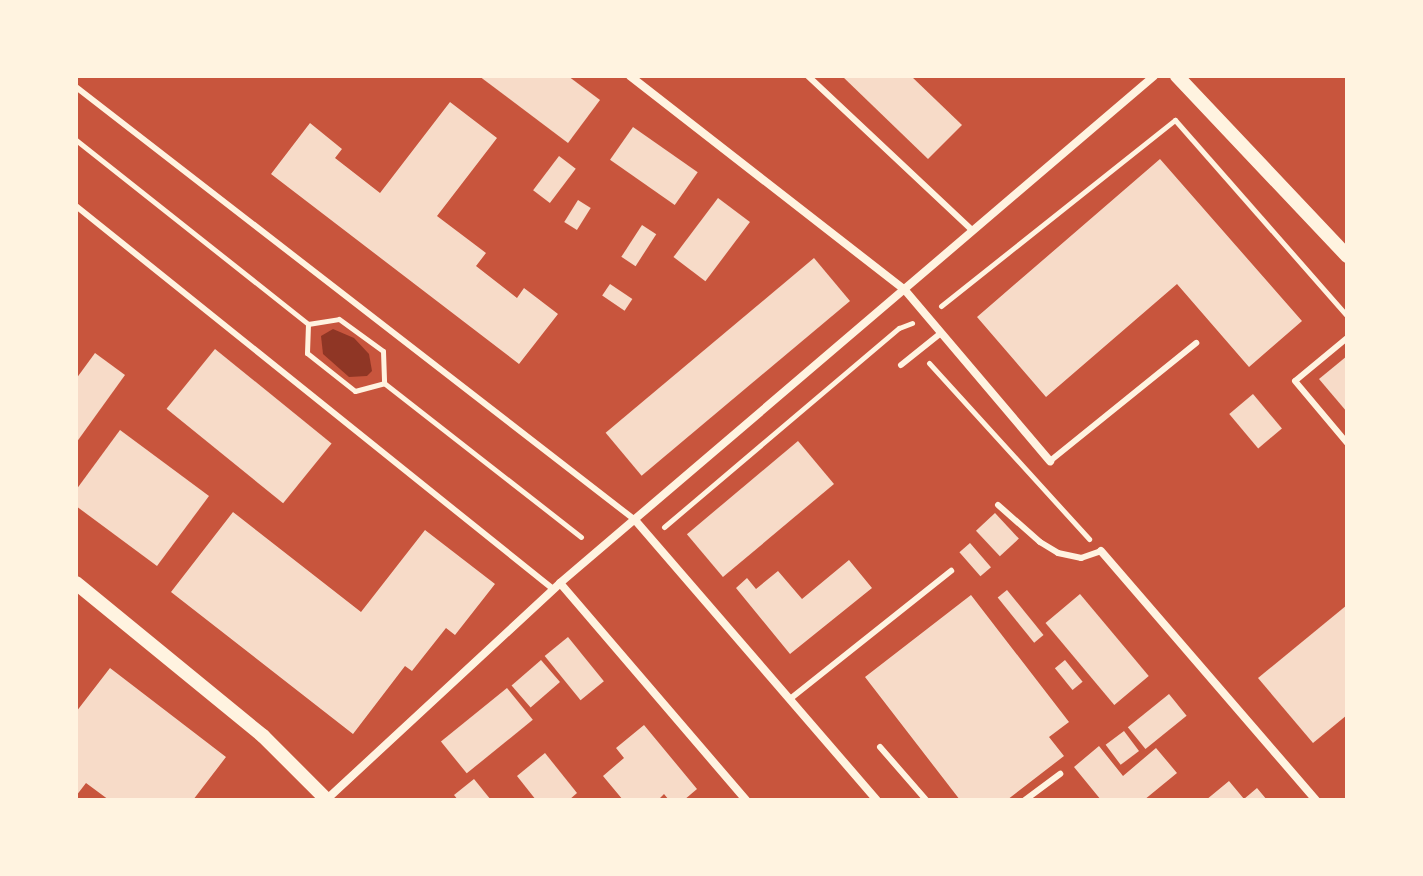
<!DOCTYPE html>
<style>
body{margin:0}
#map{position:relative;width:1423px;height:876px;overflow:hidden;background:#c8553d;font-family:"Work Sans",sans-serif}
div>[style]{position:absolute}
.water>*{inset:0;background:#8f3625}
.building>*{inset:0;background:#f7dbc8;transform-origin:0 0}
.path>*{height:5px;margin:-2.5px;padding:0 2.5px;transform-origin:2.5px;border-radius:2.5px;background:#fff3e0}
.service>*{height:6px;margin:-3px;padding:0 3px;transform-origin:3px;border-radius:3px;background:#fff3e0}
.minor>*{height:8px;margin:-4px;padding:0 4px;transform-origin:4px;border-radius:4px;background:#fff3e0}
.tertiary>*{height:14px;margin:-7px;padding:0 7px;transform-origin:7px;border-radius:7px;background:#fff3e0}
span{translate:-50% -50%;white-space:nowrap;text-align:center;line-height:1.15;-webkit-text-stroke:8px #fff3e0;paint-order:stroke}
.frame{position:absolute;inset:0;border:78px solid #fff3e0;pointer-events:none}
</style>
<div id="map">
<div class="water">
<i style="clip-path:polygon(333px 329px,354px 338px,369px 354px,372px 371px,367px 376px,349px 377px,323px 354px,321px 336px)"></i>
</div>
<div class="building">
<i style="clip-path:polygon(479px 76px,568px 76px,600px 100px,568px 143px)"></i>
<i style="clip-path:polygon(842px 76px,911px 76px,962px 125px,928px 159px)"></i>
<i style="clip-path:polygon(450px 102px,497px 138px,437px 216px,486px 253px,476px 266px,517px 298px,524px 288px,558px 314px,519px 364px,271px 174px,310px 123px,342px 149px,335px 158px,380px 193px)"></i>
<i style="left:633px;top:127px;width:79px;height:40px;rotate:35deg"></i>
<i style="left:559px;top:156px;width:21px;height:43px;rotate:37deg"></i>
<i style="clip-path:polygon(1160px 159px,1302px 321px,1249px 367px,1177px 284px,1046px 397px,977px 317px)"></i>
<i style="left:718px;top:198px;width:40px;height:74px;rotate:37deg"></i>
<i style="left:578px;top:200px;width:15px;height:26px;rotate:32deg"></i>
<i style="left:642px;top:225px;width:17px;height:38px;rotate:33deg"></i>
<i style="left:814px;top:258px;width:56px;height:272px;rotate:50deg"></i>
<i style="left:610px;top:284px;width:27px;height:14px;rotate:34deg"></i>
<i style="left:215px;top:349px;width:150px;height:77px;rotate:39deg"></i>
<i style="clip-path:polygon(95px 353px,125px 375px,76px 443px,76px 379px)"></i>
<i style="clip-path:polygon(1347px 356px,1347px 412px,1319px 379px)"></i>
<i style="left:1253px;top:394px;width:45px;height:31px;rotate:50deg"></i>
<i style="clip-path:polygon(120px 430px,209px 496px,157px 566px,76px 506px,76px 490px)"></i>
<i style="left:798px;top:441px;width:56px;height:145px;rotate:50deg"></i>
<i style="clip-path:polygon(233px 512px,361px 612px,425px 530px,495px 584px,455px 635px,446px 628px,412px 671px,405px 666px,353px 734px,171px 592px)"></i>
<i style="left:995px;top:513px;width:35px;height:26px;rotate:47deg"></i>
<i style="left:970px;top:543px;width:32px;height:14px;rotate:49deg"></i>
<i style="clip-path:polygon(849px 560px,872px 588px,790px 654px,736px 588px,747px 578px,756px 589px,778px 571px,802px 599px)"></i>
<i style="left:1007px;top:590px;width:58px;height:12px;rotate:51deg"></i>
<i style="left:1080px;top:594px;width:107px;height:45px;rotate:50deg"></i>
<i style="clip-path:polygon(971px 595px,1069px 722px,1049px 737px,1064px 756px,1007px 800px,960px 800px,865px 677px)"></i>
<i style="clip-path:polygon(1347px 605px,1347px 715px,1313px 743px,1258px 678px)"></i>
<i style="left:568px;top:637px;width:57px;height:30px;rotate:51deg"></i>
<i style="left:541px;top:660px;width:29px;height:39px;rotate:49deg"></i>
<i style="left:1065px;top:660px;width:28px;height:13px;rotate:51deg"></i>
<i style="clip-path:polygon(110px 668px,226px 757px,193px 800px,109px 800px,86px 783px,76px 796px,76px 712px)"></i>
<i style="left:507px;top:688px;width:41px;height:85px;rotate:51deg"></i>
<i style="left:1169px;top:694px;width:28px;height:53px;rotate:51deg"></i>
<i style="clip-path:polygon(644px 725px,697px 789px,684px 800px,669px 800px,664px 794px,658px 800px,623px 800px,603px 776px,624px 758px,616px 748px)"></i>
<i style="left:1124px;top:731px;width:25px;height:23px;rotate:53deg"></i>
<i style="clip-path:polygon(1099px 746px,1123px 776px,1156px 748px,1177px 773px,1144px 800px,1101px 800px,1074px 767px)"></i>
<i style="clip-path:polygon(545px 753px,577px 793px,569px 800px,536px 800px,517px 776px)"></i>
<i style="clip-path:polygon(474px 779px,491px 800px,458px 800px,454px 795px)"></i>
<i style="clip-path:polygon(1229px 781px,1244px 799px,1257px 788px,1267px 800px,1206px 800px)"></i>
</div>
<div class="path">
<i style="left:76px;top:140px;width:296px;rotate:38.4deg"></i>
<i style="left:308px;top:324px;width:31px;rotate:-9deg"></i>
<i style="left:339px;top:319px;width:54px;rotate:36deg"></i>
<i style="left:383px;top:351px;width:32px;rotate:88deg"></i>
<i style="left:384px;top:383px;width:250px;rotate:38deg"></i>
<i style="left:941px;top:306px;width:299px;rotate:-38.5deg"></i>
<i style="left:1175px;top:120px;width:261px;rotate:48.7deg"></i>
<i style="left:308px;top:324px;width:29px;rotate:92deg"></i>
<i style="left:307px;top:353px;width:61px;rotate:38.4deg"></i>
<i style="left:355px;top:391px;width:30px;rotate:-15deg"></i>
<i style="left:929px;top:363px;width:238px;rotate:47.7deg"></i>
<i style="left:664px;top:527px;width:308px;rotate:-40.3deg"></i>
<i style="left:899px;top:328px;width:14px;rotate:-21deg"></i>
</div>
<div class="service">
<i style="left:808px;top:76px;width:226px;rotate:43.2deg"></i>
<i style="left:76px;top:87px;width:707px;rotate:37.76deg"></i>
<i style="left:76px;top:206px;width:612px;rotate:38.76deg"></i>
<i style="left:1347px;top:338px;width:67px;rotate:140.4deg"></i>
<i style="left:1295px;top:381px;width:81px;rotate:50deg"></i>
<i style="left:901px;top:365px;width:51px;rotate:-38.7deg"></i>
<i style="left:1050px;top:461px;width:188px;rotate:-38.9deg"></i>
<i style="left:998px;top:505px;width:56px;rotate:41.4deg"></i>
<i style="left:1040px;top:542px;width:21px;rotate:31deg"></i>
<i style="left:1058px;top:553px;width:24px;rotate:12deg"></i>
<i style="left:1081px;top:558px;width:21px;rotate:-19deg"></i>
<i style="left:790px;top:699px;width:206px;rotate:-38.5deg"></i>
<i style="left:880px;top:747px;width:70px;rotate:49deg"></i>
<i style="left:1025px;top:800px;width:44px;rotate:-36.6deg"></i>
</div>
<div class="minor">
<i style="left:630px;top:76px;width:347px;rotate:37.9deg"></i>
<i style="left:904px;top:289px;width:226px;rotate:49.7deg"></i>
<i style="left:635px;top:520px;width:370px;rotate:49.2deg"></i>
<i style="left:1101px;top:551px;width:329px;rotate:49.2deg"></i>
<i style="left:560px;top:583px;width:286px;rotate:49.4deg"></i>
<i style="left:326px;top:800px;width:319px;rotate:-42.8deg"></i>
<i style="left:560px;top:583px;width:781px;rotate:-40.48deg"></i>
</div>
<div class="tertiary">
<i style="left:1177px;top:76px;width:248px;rotate:46.6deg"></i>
<i style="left:76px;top:583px;width:242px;rotate:39.3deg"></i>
<i style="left:263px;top:736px;width:91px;rotate:45deg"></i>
</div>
<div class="frame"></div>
</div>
